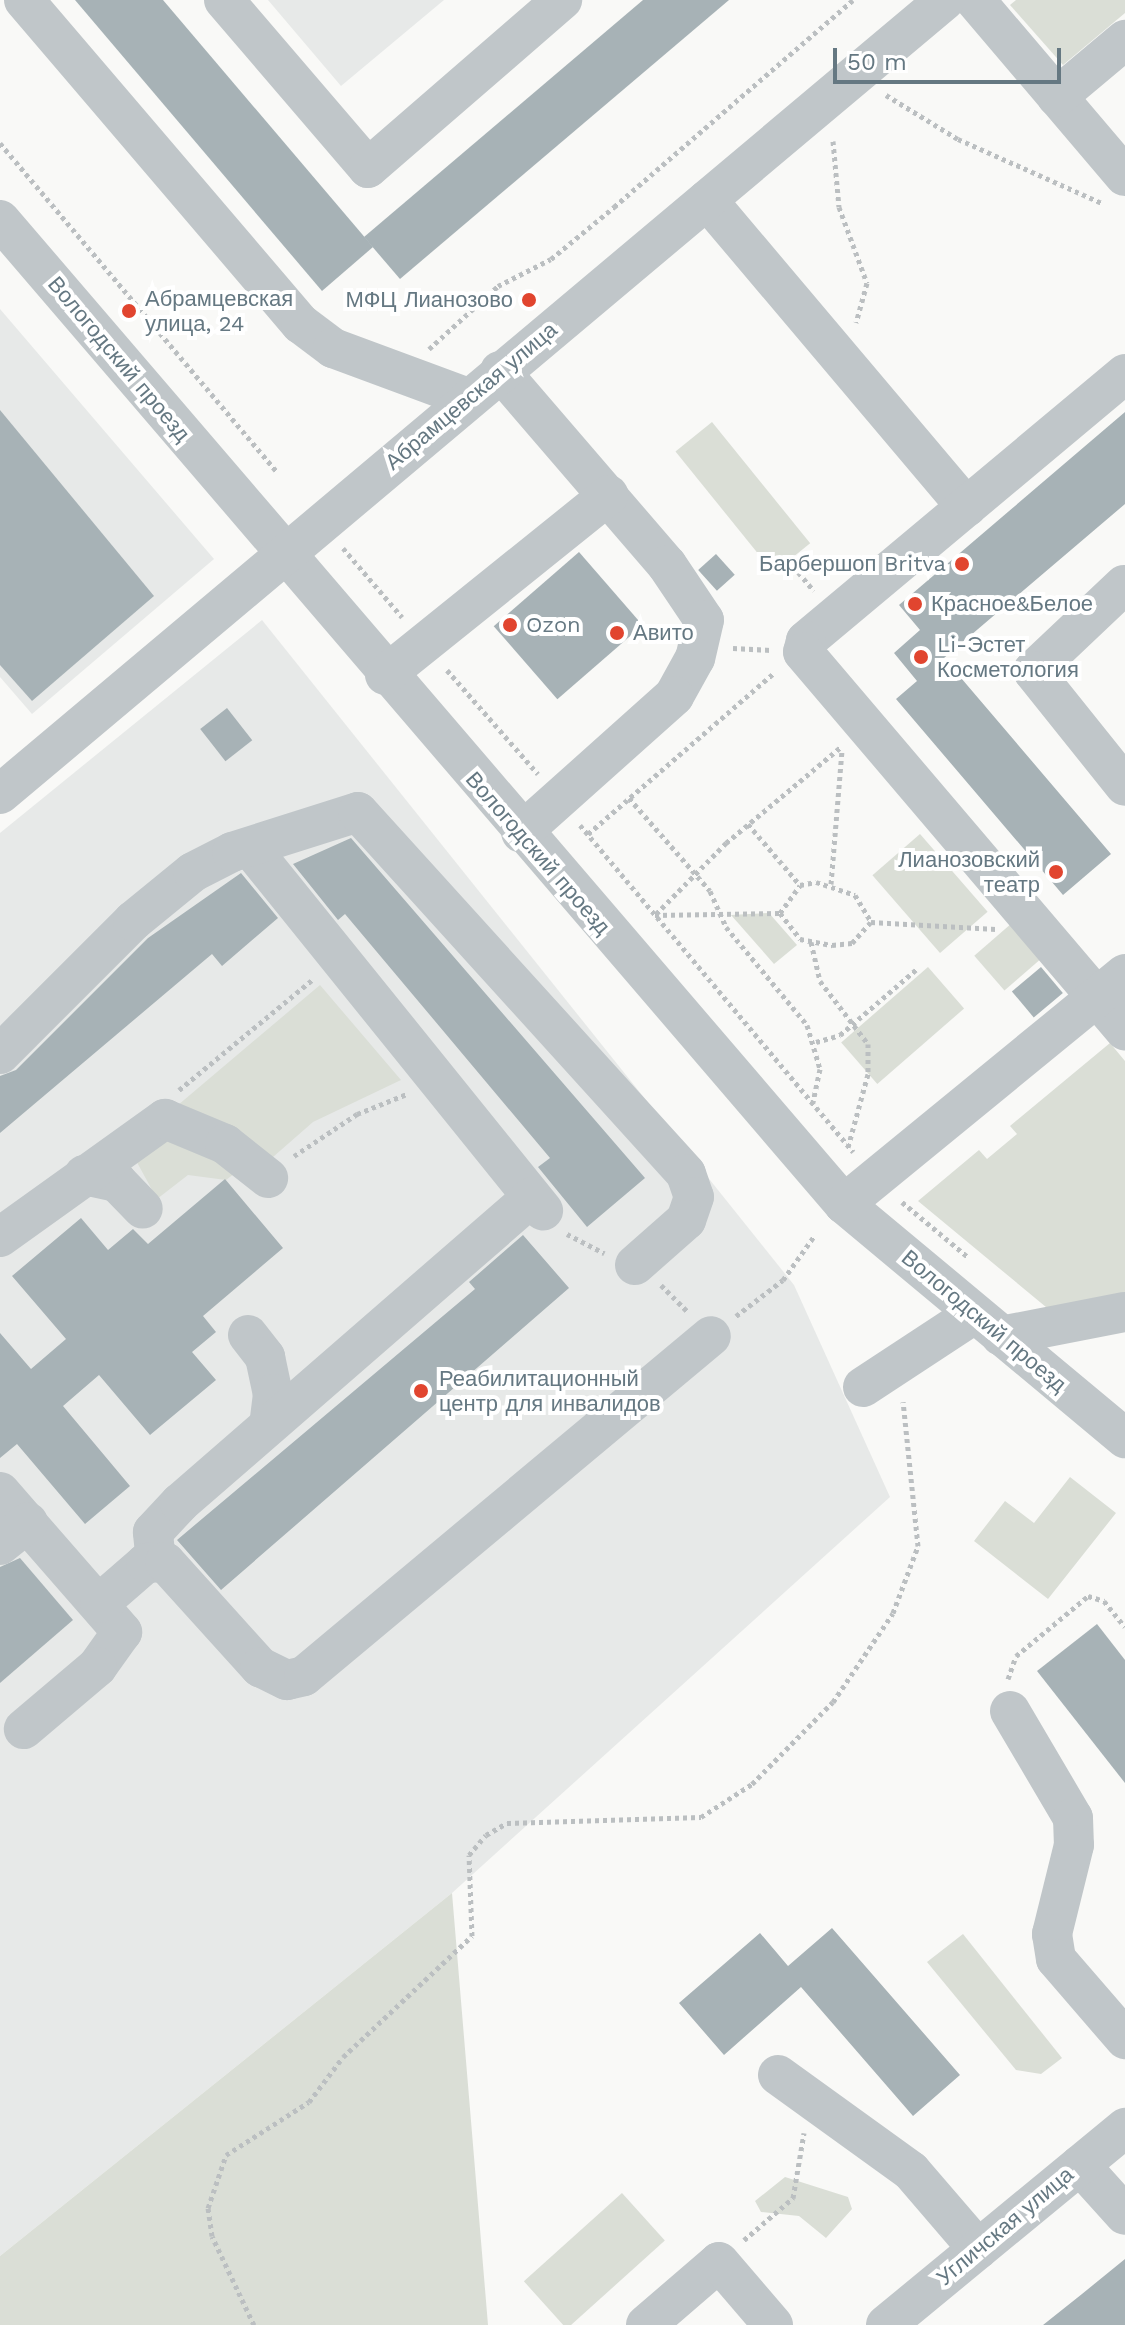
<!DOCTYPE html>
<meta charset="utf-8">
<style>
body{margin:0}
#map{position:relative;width:1125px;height:2325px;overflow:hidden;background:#f9f9f7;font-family:"Work Sans",sans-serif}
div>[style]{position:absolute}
.built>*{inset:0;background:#e7e9e8}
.green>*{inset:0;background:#daded6;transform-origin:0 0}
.building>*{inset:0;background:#a7b2b6;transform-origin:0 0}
.path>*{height:5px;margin-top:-2.5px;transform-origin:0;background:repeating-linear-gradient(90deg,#bbbfc1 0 4px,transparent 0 8px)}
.minor>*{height:40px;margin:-20px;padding:0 20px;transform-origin:20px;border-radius:20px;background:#c0c6c9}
.dots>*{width:22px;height:22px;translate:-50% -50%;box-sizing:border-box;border:4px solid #fff;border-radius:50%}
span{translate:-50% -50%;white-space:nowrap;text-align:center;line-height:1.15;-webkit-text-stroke:8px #fff;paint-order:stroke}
.poi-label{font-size:22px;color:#657882}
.left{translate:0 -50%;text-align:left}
.right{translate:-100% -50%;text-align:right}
.street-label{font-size:22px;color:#657882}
.scale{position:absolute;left:833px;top:48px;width:228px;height:36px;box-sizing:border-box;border:4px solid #657882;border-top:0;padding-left:10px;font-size:24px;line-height:28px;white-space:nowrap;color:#657882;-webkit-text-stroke:6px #fff;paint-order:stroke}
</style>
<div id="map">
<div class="built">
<i style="clip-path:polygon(268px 0,444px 0,341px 86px)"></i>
<i style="clip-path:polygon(0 309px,214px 559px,32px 714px,0 677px)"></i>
<i style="clip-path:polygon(262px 620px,794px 1285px,890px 1497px,452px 1893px,0 2256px,0 833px)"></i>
</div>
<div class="green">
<i style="clip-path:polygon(1016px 0,1125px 0,1125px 13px,1063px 65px,1010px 5px)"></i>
<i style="left:712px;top:422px;width:156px;height:47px;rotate:51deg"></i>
<i style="left:920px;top:834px;width:103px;height:63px;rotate:49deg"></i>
<i style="clip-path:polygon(769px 913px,797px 945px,774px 964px,731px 915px)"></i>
<i style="left:1012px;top:923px;width:46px;height:50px;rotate:49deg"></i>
<i style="left:928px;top:967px;width:55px;height:115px;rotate:49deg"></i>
<i style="clip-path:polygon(320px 985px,401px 1080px,313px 1122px,265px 1164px,171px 1111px)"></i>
<i style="clip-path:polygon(1110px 1043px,1125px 1061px,1125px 1300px,1052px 1312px,918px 1201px,979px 1150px,987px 1159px,1017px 1134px,1010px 1126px)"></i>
<i style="clip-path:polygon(164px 1135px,239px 1170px,226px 1180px,188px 1175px,157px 1199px,133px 1155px)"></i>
<i style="clip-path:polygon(1070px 1477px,1116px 1513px,1048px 1599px,974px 1541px,1005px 1501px,1034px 1523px)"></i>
<i style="clip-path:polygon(452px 1893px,488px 2325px,0 2325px,0 2256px)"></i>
<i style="clip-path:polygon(963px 1934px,1062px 2058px,1041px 2074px,1016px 2070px,927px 1962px)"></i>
<i style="clip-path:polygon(785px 2177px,848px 2197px,852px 2209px,826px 2238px,799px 2216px,761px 2212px,755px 2201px)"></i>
<i style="left:622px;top:2193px;width:64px;height:132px;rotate:48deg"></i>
</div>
<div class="building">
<i style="clip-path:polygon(75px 0,163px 0,373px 247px,322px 291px)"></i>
<i style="clip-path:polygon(643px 0,729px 0,400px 279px,364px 237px)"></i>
<i style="clip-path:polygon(0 410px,154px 596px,32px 701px,0 665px)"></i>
<i style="clip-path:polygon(1125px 412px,1125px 504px,944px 658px,1111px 854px,1063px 895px,896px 699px,917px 681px,894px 653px,920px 630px,899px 605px)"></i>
<i style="left:579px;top:552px;width:97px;height:113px;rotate:49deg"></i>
<i style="left:716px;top:554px;width:28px;height:24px;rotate:48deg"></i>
<i style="left:227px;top:708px;width:41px;height:34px;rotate:52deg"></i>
<i style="clip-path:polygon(351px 838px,645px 1178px,587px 1227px,538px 1167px,550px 1158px,345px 914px,338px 920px,293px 864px)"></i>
<i style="clip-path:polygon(241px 873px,278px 918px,222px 966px,212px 954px,0 1133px,0 1076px,16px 1070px,148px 938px)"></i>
<i style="left:1041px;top:967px;width:34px;height:38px;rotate:50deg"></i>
<i style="clip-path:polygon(225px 1179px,283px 1248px,203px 1316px,216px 1332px,192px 1352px,216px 1380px,150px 1435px,99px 1375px,63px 1406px,130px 1486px,85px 1524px,17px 1444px,0 1458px,0 1333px,31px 1369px,66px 1339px,12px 1276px,81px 1218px,108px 1250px,133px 1229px,148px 1244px)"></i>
<i style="clip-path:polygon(523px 1235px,569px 1288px,221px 1590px,177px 1540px,475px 1289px,469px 1282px)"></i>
<i style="clip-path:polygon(20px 1558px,73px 1620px,0 1683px,0 1567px)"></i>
<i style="clip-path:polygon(1097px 1624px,1125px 1660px,1125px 1783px,1037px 1671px)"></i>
<i style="clip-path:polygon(832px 1928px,960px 2075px,913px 2116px,801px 1987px,724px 2055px,679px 2003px,760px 1933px,788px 1966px)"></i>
<i style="clip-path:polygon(1125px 2259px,1125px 2325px,1043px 2325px,1082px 2294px)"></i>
</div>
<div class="path">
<i style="left:886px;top:95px;width:84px;rotate:31.4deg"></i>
<i style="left:958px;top:139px;width:158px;rotate:24deg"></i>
<i style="left:833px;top:141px;width:66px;rotate:84.8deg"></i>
<i style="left:839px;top:207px;width:81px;rotate:69.8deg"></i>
<i style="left:867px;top:283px;width:41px;rotate:105.4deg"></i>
<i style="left:0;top:143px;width:430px;rotate:49.9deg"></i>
<i style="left:429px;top:349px;width:93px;rotate:-42.4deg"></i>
<i style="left:498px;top:286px;width:59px;rotate:-27deg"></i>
<i style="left:551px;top:259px;width:82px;rotate:-39.5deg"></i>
<i style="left:614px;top:207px;width:316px;rotate:-40.9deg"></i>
<i style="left:343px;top:548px;width:91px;rotate:49.5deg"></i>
<i style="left:788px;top:560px;width:40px;rotate:50deg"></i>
<i style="left:733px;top:648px;width:38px;rotate:3deg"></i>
<i style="left:447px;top:670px;width:138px;rotate:48.8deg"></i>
<i style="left:629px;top:798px;width:123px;rotate:48.9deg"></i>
<i style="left:710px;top:891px;width:39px;rotate:66deg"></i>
<i style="left:726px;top:927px;width:127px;rotate:50.4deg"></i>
<i style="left:807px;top:1025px;width:46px;rotate:73.5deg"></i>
<i style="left:820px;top:1069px;width:35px;rotate:102deg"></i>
<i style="left:748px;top:824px;width:80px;rotate:49.6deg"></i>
<i style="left:580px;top:825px;width:426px;rotate:50.1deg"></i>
<i style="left:588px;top:834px;width:247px;rotate:-40.9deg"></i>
<i style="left:831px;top:884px;width:133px;rotate:-85.3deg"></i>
<i style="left:780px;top:913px;width:33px;rotate:52deg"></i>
<i style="left:800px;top:939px;width:33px;rotate:11deg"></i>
<i style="left:832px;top:945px;width:20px;rotate:-6deg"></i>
<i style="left:852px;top:943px;width:28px;rotate:-48deg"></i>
<i style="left:656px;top:914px;width:100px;rotate:-45.4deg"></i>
<i style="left:726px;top:843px;width:150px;rotate:-39.9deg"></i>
<i style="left:655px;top:915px;width:125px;rotate:-0.9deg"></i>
<i style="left:780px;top:913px;width:34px;rotate:-54deg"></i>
<i style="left:800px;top:885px;width:16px;rotate:-11deg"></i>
<i style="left:816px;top:882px;width:41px;rotate:18.4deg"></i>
<i style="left:855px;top:895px;width:31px;rotate:59deg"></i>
<i style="left:871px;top:922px;width:125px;rotate:3.2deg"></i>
<i style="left:811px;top:942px;width:40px;rotate:77deg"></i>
<i style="left:820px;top:981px;width:79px;rotate:52.7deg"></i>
<i style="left:868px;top:1044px;width:30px;rotate:90deg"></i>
<i style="left:868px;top:1074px;width:76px;rotate:105.3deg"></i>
<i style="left:816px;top:1042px;width:25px;rotate:-16deg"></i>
<i style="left:840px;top:1035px;width:103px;rotate:-40.7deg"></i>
<i style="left:179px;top:1090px;width:174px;rotate:-39.6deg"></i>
<i style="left:294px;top:1156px;width:76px;rotate:-33.7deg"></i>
<i style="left:357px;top:1114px;width:54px;rotate:-21.8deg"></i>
<i style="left:902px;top:1202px;width:86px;rotate:39.8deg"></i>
<i style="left:567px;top:1234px;width:42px;rotate:27.2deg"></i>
<i style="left:661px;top:1285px;width:38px;rotate:45deg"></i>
<i style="left:736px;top:1316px;width:59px;rotate:-37.5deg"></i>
<i style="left:783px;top:1280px;width:55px;rotate:-54.6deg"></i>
<i style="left:1008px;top:1679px;width:24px;rotate:-71deg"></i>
<i style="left:1016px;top:1656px;width:94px;rotate:-39.8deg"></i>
<i style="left:1088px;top:1596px;width:17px;rotate:17deg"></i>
<i style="left:1104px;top:1601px;width:33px;rotate:51deg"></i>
<i style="left:744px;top:2240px;width:65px;rotate:-40.6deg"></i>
<i style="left:793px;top:2198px;width:66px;rotate:-80.4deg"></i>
<i style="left:254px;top:2325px;width:98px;rotate:-115.3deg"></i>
<i style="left:212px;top:2236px;width:28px;rotate:-98deg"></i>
<i style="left:208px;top:2208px;width:56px;rotate:-71.2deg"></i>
<i style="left:226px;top:2155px;width:98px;rotate:-32.6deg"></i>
<i style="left:309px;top:2102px;width:56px;rotate:-52.9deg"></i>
<i style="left:343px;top:2057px;width:177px;rotate:-43.2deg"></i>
<i style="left:472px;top:1936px;width:81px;rotate:-92.1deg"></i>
<i style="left:469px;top:1855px;width:26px;rotate:-50deg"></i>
<i style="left:486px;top:1835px;width:24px;rotate:-30deg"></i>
<i style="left:507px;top:1823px;width:194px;rotate:-1.8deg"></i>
<i style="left:701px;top:1817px;width:61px;rotate:-32.9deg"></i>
<i style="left:752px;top:1784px;width:115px;rotate:-45.4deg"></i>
<i style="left:833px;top:1702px;width:107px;rotate:-56deg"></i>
<i style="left:893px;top:1613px;width:72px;rotate:-69.5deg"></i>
<i style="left:918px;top:1546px;width:145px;rotate:-95.9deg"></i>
</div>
<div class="minor">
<i style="left:24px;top:0;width:426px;rotate:49.5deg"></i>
<i style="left:301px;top:324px;width:40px;rotate:37deg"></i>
<i style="left:333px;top:348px;width:144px;rotate:20.3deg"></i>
<i style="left:224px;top:0;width:221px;rotate:49.4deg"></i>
<i style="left:368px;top:168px;width:257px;rotate:-40.9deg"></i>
<i style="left:975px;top:0;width:231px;rotate:49.6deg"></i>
<i style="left:1057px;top:97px;width:89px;rotate:-40deg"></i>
<i style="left:707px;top:200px;width:402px;rotate:49.8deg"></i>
<i style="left:0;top:220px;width:1296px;rotate:49.38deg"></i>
<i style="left:844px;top:1204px;width:366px;rotate:39.8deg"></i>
<i style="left:500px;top:371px;width:256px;rotate:49.3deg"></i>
<i style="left:667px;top:565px;width:66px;rotate:56.1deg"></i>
<i style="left:704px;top:620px;width:39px;rotate:103deg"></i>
<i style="left:695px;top:658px;width:43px;rotate:118.9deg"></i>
<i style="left:674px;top:696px;width:205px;rotate:138.2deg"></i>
<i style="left:1125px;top:374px;width:416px;rotate:140.1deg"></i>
<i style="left:806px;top:641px;width:11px;rotate:105deg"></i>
<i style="left:803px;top:652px;width:497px;rotate:49.6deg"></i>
<i style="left:1124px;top:585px;width:125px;rotate:136.6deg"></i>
<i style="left:1033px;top:671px;width:147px;rotate:51.3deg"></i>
<i style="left:385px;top:675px;width:287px;rotate:-38.8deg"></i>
<i style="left:0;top:794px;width:1234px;rotate:-40.04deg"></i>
<i style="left:253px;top:851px;width:462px;rotate:51.1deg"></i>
<i style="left:0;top:1054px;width:188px;rotate:-45deg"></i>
<i style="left:133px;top:921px;width:77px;rotate:-39.2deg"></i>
<i style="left:193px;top:872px;width:44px;rotate:-27.1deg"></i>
<i style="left:232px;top:852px;width:132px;rotate:-17.6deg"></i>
<i style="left:358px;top:812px;width:488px;rotate:47.8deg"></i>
<i style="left:686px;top:1174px;width:24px;rotate:71deg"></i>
<i style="left:694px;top:1197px;width:24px;rotate:109deg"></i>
<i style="left:686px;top:1220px;width:68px;rotate:138.6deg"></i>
<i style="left:84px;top:1175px;width:34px;rotate:12deg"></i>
<i style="left:117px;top:1182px;width:37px;rotate:46deg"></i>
<i style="left:844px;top:1204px;width:363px;rotate:-39.3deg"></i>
<i style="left:0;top:1237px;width:203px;rotate:-35.6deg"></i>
<i style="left:165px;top:1119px;width:65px;rotate:22.6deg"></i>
<i style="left:225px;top:1144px;width:55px;rotate:38.3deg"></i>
<i style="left:248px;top:1335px;width:28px;rotate:52deg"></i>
<i style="left:265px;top:1357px;width:38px;rotate:78deg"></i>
<i style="left:273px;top:1394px;width:31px;rotate:97deg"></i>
<i style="left:1001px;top:1336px;width:126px;rotate:-11deg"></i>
<i style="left:863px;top:1387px;width:133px;rotate:-33.3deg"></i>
<i style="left:0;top:1492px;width:186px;rotate:48.9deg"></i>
<i style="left:122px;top:1632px;width:43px;rotate:125.5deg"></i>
<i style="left:97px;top:1667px;width:96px;rotate:139.7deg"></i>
<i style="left:0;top:1545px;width:36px;rotate:-39deg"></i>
<i style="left:156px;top:1562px;width:30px;rotate:-96deg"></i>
<i style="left:153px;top:1532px;width:40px;rotate:-47deg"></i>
<i style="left:180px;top:1503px;width:466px;rotate:-41deg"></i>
<i style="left:100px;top:1603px;width:61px;rotate:-41deg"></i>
<i style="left:146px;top:1563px;width:19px;rotate:-3deg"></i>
<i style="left:165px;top:1562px;width:142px;rotate:47.9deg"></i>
<i style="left:260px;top:1667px;width:30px;rotate:26deg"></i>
<i style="left:287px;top:1680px;width:17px;rotate:-13deg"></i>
<i style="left:304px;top:1676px;width:530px;rotate:-39.87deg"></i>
<i style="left:1010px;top:1711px;width:124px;rotate:59.5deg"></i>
<i style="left:1073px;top:1818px;width:27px;rotate:88deg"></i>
<i style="left:1074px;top:1845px;width:92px;rotate:103.9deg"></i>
<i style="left:1052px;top:1934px;width:25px;rotate:81deg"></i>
<i style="left:1056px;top:1959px;width:106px;rotate:49.2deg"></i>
<i style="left:778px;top:2075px;width:164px;rotate:35.8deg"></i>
<i style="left:911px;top:2171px;width:103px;rotate:49.3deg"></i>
<i style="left:1080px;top:2165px;width:67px;rotate:48deg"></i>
<i style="left:646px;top:2325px;width:96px;rotate:-40.8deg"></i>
<i style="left:719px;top:2262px;width:83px;rotate:49.4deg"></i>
<i style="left:886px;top:2325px;width:310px;rotate:-39.5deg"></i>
</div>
<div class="dots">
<i style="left:529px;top:300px;background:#e1452f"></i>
<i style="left:129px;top:311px;background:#e1452f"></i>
<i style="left:962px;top:564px;background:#e1452f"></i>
<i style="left:915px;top:604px;background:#e1452f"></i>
<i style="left:510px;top:625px;background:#e1452f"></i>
<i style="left:617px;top:633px;background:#e1452f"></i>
<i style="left:921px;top:657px;background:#e1452f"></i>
<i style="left:1056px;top:872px;background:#e1452f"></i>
<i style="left:421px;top:1391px;background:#e1452f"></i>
</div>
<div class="poi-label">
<span class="left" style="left:145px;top:311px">Абрамцевская<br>улица, 24</span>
<span class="right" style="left:513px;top:300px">МФЦ Лианозово</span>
<span class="right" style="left:946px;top:564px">Барбершоп Britva</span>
<span class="left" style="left:931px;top:604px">Красное&amp;Белое</span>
<span class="left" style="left:526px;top:625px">Ozon</span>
<span class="left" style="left:633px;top:633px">Авито</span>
<span class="left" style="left:937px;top:657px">Li-Эстет<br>Косметология</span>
<span class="right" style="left:1040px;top:872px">Лианозовский<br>театр</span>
<span class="left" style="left:439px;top:1391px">Реабилитационный<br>центр для инвалидов</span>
</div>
<div class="street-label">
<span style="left:119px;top:359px;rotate:50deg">Вологодский проезд</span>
<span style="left:471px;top:396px;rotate:-40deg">Абрамцевская улица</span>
<span style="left:538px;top:853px;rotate:49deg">Вологодский проезд</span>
<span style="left:984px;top:1321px;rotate:40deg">Вологодский проезд</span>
<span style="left:1005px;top:2226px;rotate:-40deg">Угличская улица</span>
</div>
<div class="scale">50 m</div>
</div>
